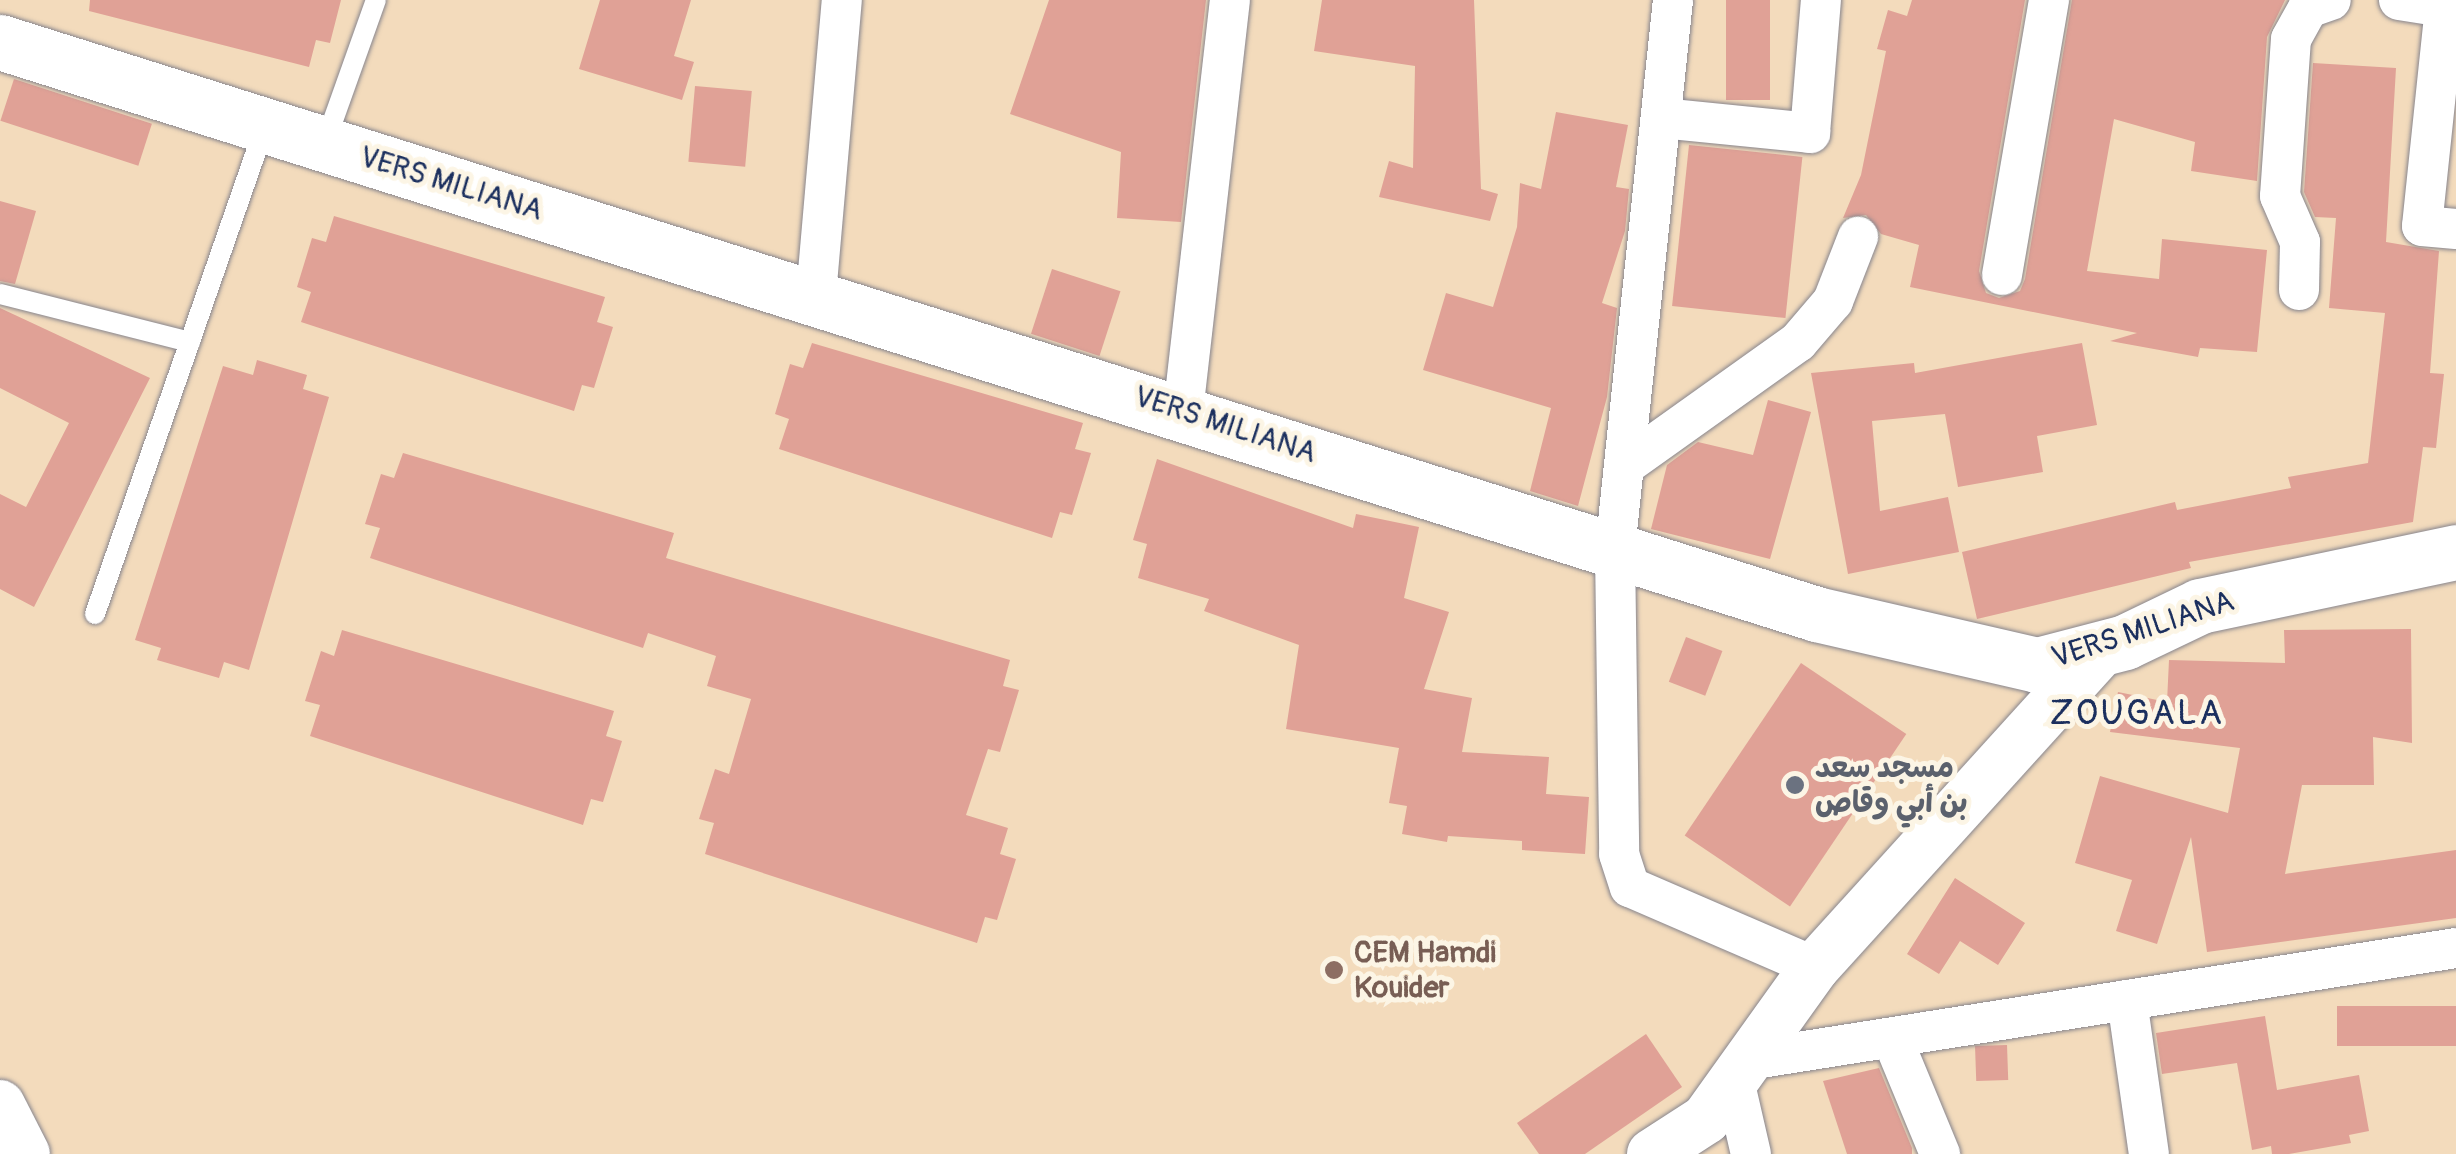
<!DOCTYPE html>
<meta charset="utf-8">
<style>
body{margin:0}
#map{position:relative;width:2456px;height:1154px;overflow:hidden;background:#f3dbbc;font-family:Pangolin,"Playpen Sans Arabic",sans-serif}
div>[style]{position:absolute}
.building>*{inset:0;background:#e0a196;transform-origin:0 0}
.roads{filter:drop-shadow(0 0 2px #87858d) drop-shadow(0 0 2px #87858d)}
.service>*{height:20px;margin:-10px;padding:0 10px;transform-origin:10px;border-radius:10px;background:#fff}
.minor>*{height:40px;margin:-20px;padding:0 20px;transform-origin:20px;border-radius:20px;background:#fff}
.tertiary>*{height:50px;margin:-25px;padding:0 25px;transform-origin:25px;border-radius:25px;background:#fff}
.secondary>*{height:55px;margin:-27.5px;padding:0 27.5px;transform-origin:27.5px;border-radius:27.5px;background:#fff}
.dots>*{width:28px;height:28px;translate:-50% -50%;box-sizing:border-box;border:5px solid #fcf5e5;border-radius:50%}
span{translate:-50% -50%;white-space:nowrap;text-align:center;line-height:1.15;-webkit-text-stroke:10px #fcf5e5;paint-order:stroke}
.street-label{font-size:30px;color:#1b2f5e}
.worship-label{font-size:30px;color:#5b616d;font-weight:700}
.left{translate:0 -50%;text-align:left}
.education-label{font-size:30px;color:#785e54;font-weight:700}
.quarter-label{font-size:35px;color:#1b2f5e;letter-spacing:2.5px}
</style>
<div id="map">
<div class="building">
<i style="clip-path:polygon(90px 0,341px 0,330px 43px,316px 40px,309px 67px,89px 11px)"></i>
<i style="clip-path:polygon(600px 0,691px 0,674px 56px,694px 62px,682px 100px,579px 69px)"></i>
<i style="clip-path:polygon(1049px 0,1206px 0,1181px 222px,1117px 218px,1121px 152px,1010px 114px)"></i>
<i style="clip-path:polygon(1322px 0,1474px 0,1481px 189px,1498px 194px,1490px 221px,1379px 197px,1389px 161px,1413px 168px,1415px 66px,1314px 51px)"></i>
<i style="left:1726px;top:0;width:44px;height:100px"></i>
<i style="clip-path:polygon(1912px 0,2025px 0,1979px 271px,1986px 293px,1999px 298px,2020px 291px,2025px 279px,2072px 0,2285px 0,2267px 37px,2257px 181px,2191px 171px,2195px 142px,2114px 119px,2087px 271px,2159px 279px,2162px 239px,2267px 250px,2257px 352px,2200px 348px,2198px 357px,2110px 341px,2137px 333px,1910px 287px,1919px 245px,1881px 234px,1866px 215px,1843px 218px,1861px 175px,1886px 51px,1877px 49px,1888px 10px,1907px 16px)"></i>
<i style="clip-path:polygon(2313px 63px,2396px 68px,2386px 242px,2439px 251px,2430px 373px,2444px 374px,2436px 448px,2423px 447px,2413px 522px,2189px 562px,2191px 568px,1977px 619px,1962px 552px,2175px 502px,2177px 510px,2291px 488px,2288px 477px,2368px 463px,2385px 313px,2329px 308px,2336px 218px,2315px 217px,2304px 192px)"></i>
<i style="left:14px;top:79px;width:145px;height:44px;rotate:18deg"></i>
<i style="left:695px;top:86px;width:57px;height:76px;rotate:5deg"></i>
<i style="clip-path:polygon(1556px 112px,1628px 125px,1616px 187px,1629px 189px,1625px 231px,1602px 303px,1617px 308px,1607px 397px,1578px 506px,1530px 491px,1551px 408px,1423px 370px,1446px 293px,1493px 307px,1517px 227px,1520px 183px,1541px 189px)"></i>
<i style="left:1689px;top:145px;width:114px;height:162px;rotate:6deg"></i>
<i style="clip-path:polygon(0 201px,36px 211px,15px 284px,0 281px)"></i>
<i style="clip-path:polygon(334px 216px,605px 297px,597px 322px,613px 327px,594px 388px,582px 385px,574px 411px,301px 322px,311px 292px,297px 287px,312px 238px,326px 242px)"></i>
<i style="left:1052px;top:269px;width:72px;height:68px;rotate:18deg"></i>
<i style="clip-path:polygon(0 308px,150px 378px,34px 607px,0 589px,0 494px,26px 507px,69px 423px,0 388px)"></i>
<i style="clip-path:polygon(812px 343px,1083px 423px,1075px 449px,1091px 453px,1072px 515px,1060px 512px,1052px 538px,779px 449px,789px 419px,775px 414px,790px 364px,803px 368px)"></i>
<i style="clip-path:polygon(2082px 343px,2097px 425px,2037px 436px,2043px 472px,1958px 487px,1945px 414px,1872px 421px,1880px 511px,1948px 497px,1959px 552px,1848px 574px,1811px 373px,1914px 363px,1915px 373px)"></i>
<i style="clip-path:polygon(257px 360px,307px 375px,303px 389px,329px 397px,249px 670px,224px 662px,219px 678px,157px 660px,161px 648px,135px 640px,223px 366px,253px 375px)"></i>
<i style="clip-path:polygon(1768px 400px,1811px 412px,1770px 559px,1651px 529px,1667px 465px,1698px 442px,1753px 455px)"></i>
<i style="clip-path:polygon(403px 453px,674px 533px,666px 558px,1010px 660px,1003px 686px,1019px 690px,1000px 752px,988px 749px,966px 815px,1008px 828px,1000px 854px,1016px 859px,997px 920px,985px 917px,977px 943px,705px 854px,714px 823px,699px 819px,715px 769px,729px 774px,751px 699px,707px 686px,716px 656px,648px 633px,643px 648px,370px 558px,380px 528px,365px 524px,381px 474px,394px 478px)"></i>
<i style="clip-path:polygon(1157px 459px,1353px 528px,1356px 514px,1419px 527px,1404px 598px,1449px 612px,1424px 689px,1472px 698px,1462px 752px,1549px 757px,1546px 794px,1589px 797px,1585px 854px,1522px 850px,1522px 841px,1448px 836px,1447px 842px,1402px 834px,1407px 806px,1389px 803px,1399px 748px,1286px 729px,1299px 645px,1204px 611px,1209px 599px,1138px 578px,1147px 544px,1133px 540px)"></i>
<i style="clip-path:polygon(2411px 629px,2412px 743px,2373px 737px,2374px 785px,2302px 785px,2285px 874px,2456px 850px,2456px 918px,2207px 952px,2191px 837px,2157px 944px,2116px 931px,2132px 880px,2075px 863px,2100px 776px,2228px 813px,2240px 748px,2110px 732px,2118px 692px,2167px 702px,2169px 660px,2285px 663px,2284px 630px)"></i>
<i style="clip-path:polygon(342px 630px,614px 711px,606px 736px,622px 741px,603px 802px,591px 799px,583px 825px,310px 736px,320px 705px,305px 701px,321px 651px,334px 656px)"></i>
<i style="left:1686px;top:637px;width:39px;height:48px;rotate:21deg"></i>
<i style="left:1801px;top:663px;width:127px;height:208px;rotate:34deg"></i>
<i style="clip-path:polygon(1955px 878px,2025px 923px,1998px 965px,1960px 941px,1939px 974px,1907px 954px)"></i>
<i style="left:2456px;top:1006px;width:40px;height:119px;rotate:90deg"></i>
<i style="clip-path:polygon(2265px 1016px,2277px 1090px,2359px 1075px,2369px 1131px,2349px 1135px,2351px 1143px,2289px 1154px,2272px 1154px,2271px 1146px,2252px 1150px,2237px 1063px,2162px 1074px,2156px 1033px)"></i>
<i style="clip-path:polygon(1646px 1034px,1682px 1087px,1585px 1154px,1539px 1154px,1517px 1123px)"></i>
<i style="left:2007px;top:1045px;width:35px;height:32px;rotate:88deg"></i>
<i style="clip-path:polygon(1879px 1068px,1912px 1148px,1912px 1154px,1847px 1154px,1823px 1081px)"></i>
</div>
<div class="roads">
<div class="service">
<i style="left:325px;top:143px;width:152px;rotate:-70.4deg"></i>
<i style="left:0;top:294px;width:196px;rotate:14.2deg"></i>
<i style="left:95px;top:614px;width:514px;rotate:-70.79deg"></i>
</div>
<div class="minor">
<i style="left:1673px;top:0;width:553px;rotate:96.02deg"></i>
<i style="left:1615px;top:550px;width:304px;rotate:89.2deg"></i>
<i style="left:1619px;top:854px;width:35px;rotate:72deg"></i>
<i style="left:1630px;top:887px;width:202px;rotate:23.4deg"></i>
<i style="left:2399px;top:0;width:58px;rotate:9deg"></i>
<i style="left:2445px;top:7px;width:220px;rotate:96deg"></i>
<i style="left:2422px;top:226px;width:34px;rotate:5deg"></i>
<i style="left:1661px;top:118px;width:150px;rotate:5.7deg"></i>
<i style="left:1810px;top:133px;width:133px;rotate:-85.3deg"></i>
<i style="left:2002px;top:275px;width:279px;rotate:-80.3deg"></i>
<i style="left:2299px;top:290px;width:48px;rotate:-88.8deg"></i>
<i style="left:2300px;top:242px;width:50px;rotate:-113.5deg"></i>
<i style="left:2280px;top:196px;width:157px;rotate:-86deg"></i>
<i style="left:2291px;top:39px;width:35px;rotate:-61deg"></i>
<i style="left:2308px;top:8px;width:24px;rotate:-19deg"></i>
<i style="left:816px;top:295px;width:296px;rotate:-85deg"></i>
<i style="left:1183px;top:412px;width:414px;rotate:-83.5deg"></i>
<i style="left:1624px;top:466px;width:214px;rotate:-35.5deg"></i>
<i style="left:1798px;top:342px;width:54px;rotate:-49.5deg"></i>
<i style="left:1833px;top:301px;width:69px;rotate:-68.7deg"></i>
<i style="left:2127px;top:1000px;width:156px;rotate:81.9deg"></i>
<i style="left:1892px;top:1038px;width:126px;rotate:67.5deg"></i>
<i style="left:1748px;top:1060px;width:717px;rotate:-8.99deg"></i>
<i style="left:1734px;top:1080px;width:76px;rotate:77.1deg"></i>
</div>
<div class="tertiary">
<i style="left:0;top:1105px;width:55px;rotate:63deg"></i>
<i style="left:1652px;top:1154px;width:64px;rotate:-32.9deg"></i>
<i style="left:1706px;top:1119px;width:187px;rotate:-54.4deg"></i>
<i style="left:1815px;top:967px;width:430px;rotate:-47.8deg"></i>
</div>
<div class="secondary">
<i style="left:0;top:42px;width:1904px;rotate:17.48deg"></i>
<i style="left:1816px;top:614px;width:227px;rotate:13deg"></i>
<i style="left:2037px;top:665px;width:91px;rotate:-14.6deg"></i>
<i style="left:2125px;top:642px;width:83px;rotate:-25.6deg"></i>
<i style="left:2200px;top:606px;width:262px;rotate:-11.9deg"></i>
</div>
</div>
<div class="dots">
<i style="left:1795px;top:785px;background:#6b7280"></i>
<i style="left:1334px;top:970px;background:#8d6e63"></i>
</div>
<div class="street-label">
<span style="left:451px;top:184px;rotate:17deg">VERS MILIANA</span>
<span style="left:1225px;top:425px;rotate:18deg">VERS MILIANA</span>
<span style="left:2143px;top:630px;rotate:-18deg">VERS MILIANA</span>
</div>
<div class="worship-label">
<span class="left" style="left:1815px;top:785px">مسجد سعد<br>بن أبي وقاص</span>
</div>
<div class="education-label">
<span class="left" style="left:1354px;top:970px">CEM Hamdi<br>Kouider</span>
</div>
<div class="quarter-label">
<span style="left:2137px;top:713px">ZOUGALA</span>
</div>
</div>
